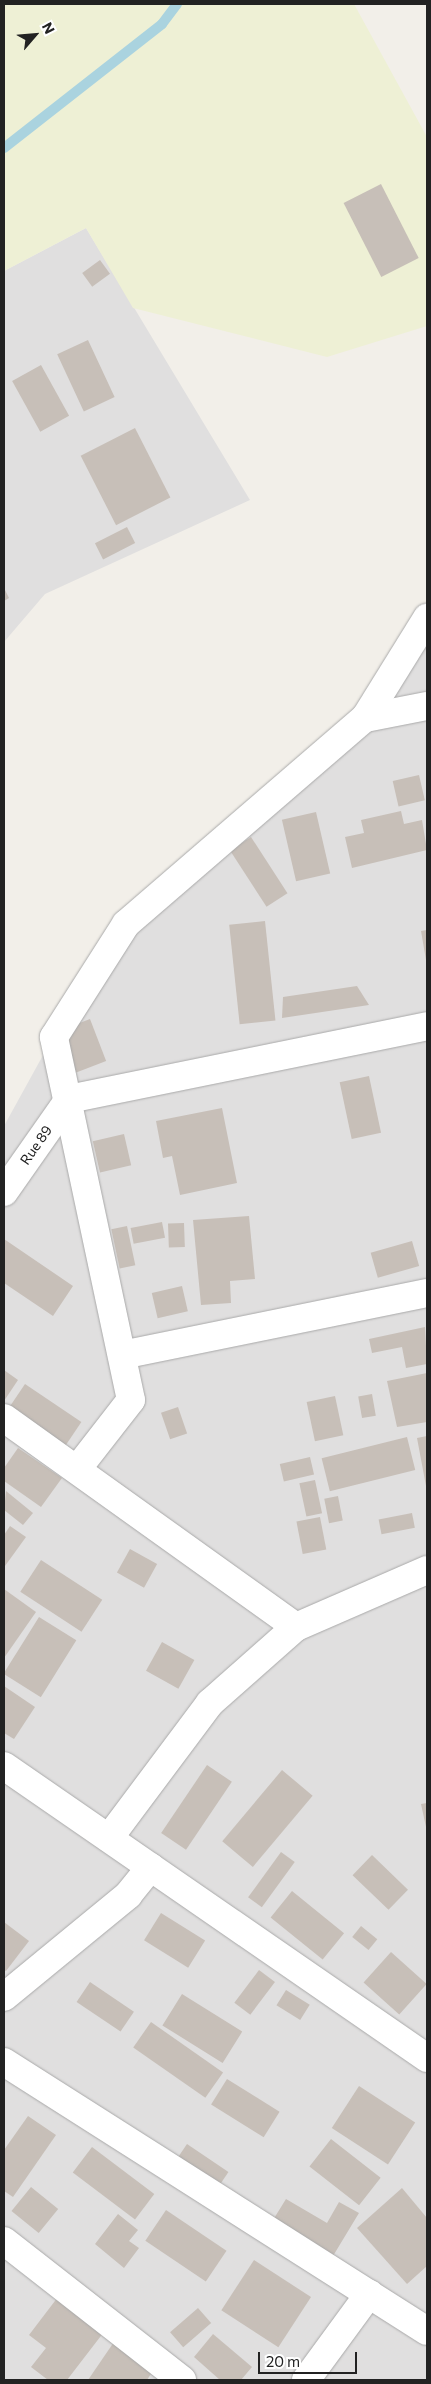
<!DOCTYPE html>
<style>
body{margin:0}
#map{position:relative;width:431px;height:2384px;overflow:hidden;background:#f2efe9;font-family:Commissioner,sans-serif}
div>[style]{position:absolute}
.residential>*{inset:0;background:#e0dfdf}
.farmland>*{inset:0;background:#eef0d5}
.stream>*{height:10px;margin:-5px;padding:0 5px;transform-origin:5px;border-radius:5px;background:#aad3df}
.building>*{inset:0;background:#c7bfb8;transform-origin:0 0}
.roads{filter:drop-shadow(0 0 1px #a9a9a9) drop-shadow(0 0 1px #a9a9a9)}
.minor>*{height:28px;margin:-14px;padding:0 14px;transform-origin:14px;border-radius:14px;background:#fff}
span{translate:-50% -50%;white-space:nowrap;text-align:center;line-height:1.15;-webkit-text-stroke:5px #fff;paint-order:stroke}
.street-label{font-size:14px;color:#222}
.frame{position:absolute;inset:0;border:5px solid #222;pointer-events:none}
.north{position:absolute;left:10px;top:10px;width:50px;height:50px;-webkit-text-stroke:4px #fff;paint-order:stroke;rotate:63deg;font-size:14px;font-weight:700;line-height:20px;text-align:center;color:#222}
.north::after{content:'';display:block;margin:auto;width:18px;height:22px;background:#222;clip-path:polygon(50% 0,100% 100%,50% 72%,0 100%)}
.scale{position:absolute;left:258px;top:2352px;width:99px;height:22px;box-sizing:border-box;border:2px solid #222;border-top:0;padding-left:6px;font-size:15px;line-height:18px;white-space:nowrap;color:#222;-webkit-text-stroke:4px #fff;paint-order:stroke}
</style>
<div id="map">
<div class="residential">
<i style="clip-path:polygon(86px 228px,250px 500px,45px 594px,4px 642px,4px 271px)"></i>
<i style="clip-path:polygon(427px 637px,427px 2380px,4px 2380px,4px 1126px,123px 910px,401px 678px)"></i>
</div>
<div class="farmland">
<i style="clip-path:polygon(4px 4px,354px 4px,427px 137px,427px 326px,327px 357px,133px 308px,86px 228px,4px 271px)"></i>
</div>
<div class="stream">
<i style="left:4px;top:148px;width:201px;rotate:-38.1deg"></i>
<i style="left:162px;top:24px;width:25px;rotate:-53deg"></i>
</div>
<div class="building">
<i style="left:381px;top:184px;width:83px;height:42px;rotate:63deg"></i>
<i style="left:100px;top:260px;width:17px;height:22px;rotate:54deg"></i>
<i style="left:88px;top:340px;width:63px;height:34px;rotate:65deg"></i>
<i style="left:41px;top:365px;width:58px;height:33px;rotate:61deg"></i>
<i style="left:135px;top:428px;width:78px;height:61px;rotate:63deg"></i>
<i style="left:127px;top:527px;width:18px;height:36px;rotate:63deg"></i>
<i style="clip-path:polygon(4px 588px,9px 598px,4px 601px)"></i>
<i style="left:419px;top:775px;width:26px;height:27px;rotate:77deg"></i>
<i style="clip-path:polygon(401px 811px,404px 824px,422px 820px,427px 850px,352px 868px,345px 837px,364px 833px,361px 820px)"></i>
<i style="left:316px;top:812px;width:63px;height:35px;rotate:77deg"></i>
<i style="left:251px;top:837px;width:67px;height:25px;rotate:57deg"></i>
<i style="left:265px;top:921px;width:100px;height:36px;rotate:84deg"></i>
<i style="clip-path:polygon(427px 930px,427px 960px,426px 960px,421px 931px)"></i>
<i style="clip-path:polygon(357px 986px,369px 1005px,282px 1018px,283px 997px)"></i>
<i style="left:90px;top:1019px;width:45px;height:32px;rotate:69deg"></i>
<i style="left:369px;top:1076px;width:58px;height:30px;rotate:78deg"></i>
<i style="clip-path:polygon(222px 1108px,237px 1183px,180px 1195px,172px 1156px,163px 1158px,156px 1121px)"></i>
<i style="left:124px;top:1134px;width:32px;height:32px;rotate:77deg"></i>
<i style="clip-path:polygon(249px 1216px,255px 1279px,230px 1281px,231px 1303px,201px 1305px,193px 1220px)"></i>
<i style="left:162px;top:1222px;width:16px;height:32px;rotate:79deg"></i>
<i style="left:184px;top:1223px;width:24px;height:16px;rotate:88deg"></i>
<i style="left:127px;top:1226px;width:40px;height:16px;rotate:78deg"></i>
<i style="clip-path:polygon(4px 1239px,73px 1286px,53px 1316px,4px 1283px)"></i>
<i style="left:412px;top:1241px;width:26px;height:43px;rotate:74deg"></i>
<i style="left:182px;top:1286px;width:26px;height:31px;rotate:77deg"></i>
<i style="clip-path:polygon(425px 1327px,427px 1364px,406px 1368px,402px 1347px,372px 1353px,369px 1339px)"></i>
<i style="clip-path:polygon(4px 1370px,18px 1380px,4px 1401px)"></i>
<i style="clip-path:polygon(427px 1373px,427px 1422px,397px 1427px,387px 1381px)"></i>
<i style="left:25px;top:1384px;width:68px;height:28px;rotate:34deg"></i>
<i style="left:372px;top:1394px;width:22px;height:14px;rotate:80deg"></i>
<i style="left:335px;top:1396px;width:40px;height:29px;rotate:78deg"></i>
<i style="left:178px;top:1407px;width:28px;height:18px;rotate:71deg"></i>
<i style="clip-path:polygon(427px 1436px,427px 1486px,426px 1486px,417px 1438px)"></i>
<i style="left:407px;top:1437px;width:34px;height:88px;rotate:76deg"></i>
<i style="clip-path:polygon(18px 1448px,62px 1478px,41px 1507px,4px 1481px,4px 1468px)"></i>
<i style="left:310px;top:1457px;width:18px;height:31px;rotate:77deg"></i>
<i style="left:315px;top:1480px;width:34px;height:16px;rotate:78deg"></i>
<i style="clip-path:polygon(6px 1491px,33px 1513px,23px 1525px,4px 1510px)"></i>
<i style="left:338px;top:1496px;width:25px;height:14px;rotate:79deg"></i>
<i style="left:412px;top:1513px;width:15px;height:34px;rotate:79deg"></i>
<i style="left:320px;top:1517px;width:33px;height:24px;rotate:79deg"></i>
<i style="clip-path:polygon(10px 1526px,26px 1537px,5px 1566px,4px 1535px)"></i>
<i style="left:130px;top:1549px;width:31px;height:27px;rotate:29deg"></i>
<i style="left:41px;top:1560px;width:73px;height:38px;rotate:33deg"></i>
<i style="clip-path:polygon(4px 1589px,36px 1612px,4px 1658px)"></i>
<i style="left:39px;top:1617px;width:44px;height:67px;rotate:32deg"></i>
<i style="left:162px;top:1642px;width:37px;height:33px;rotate:29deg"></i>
<i style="clip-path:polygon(4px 1686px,35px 1707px,14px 1739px,4px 1733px)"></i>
<i style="left:207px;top:1765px;width:30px;height:82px;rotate:34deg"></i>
<i style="left:282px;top:1770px;width:40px;height:93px;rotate:40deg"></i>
<i style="clip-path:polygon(427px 1803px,427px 1827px,426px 1827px,421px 1804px)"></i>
<i style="left:281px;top:1852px;width:17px;height:56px;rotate:36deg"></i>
<i style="left:372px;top:1855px;width:50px;height:28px;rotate:44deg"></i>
<i style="left:292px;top:1891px;width:67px;height:34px;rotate:39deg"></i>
<i style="left:161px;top:1913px;width:52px;height:32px;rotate:32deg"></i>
<i style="clip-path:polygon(4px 1922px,29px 1941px,6px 1971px,4px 1970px)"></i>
<i style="left:361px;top:1926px;width:21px;height:14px;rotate:39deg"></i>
<i style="left:391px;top:1952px;width:48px;height:41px;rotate:42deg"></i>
<i style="left:259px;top:1970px;width:20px;height:41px;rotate:37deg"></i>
<i style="left:90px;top:1982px;width:53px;height:24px;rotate:34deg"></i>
<i style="left:286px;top:1990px;width:28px;height:18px;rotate:32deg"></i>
<i style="left:182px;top:1994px;width:71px;height:37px;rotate:32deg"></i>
<i style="left:151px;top:2022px;width:88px;height:31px;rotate:35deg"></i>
<i style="left:227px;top:2079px;width:62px;height:30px;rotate:32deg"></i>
<i style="left:359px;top:2086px;width:67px;height:50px;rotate:33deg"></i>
<i style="clip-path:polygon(28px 2116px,56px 2135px,13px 2197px,4px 2191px,4px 2150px)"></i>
<i style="left:331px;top:2139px;width:63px;height:35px;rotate:38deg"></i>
<i style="left:187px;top:2144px;width:50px;height:20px;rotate:34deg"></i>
<i style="left:92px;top:2147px;width:78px;height:32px;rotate:37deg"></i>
<i style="left:31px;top:2187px;width:35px;height:31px;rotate:39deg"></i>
<i style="clip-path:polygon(402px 2188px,427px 2218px,427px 2266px,407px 2284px,357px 2228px)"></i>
<i style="clip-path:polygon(286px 2199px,327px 2223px,339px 2202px,359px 2213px,333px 2256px,273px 2220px)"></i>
<i style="left:166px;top:2210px;width:73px;height:37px;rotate:34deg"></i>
<i style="clip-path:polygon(118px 2214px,138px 2230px,129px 2241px,139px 2248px,124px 2268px,95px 2244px)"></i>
<i style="left:254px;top:2260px;width:68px;height:60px;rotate:33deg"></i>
<i style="clip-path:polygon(61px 2293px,107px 2328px,67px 2380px,48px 2380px,31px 2367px,46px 2348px,29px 2335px)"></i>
<i style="left:198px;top:2308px;width:20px;height:37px;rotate:49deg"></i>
<i style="clip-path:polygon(213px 2334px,252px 2367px,241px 2380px,220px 2380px,194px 2357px)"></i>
<i style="clip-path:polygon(116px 2339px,156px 2366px,147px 2380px,88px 2380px)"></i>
</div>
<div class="roads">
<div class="minor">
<i style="left:365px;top:718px;width:63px;rotate:-11deg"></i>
<i style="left:69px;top:1099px;width:365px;rotate:-11.5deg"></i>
<i style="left:4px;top:1192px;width:113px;rotate:-55deg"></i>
<i style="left:122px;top:1355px;width:311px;rotate:-11.5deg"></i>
<i style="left:4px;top:1418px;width:359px;rotate:35.6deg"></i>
<i style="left:78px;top:1468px;width:86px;rotate:-52.1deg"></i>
<i style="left:131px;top:1400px;width:371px;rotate:-102deg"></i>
<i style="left:54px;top:1037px;width:134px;rotate:-57.5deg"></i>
<i style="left:126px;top:924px;width:316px;rotate:-40.8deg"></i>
<i style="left:365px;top:718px;width:118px;rotate:-58.2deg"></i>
<i style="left:4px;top:1766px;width:514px;rotate:34.62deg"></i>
<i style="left:109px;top:1838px;width:169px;rotate:-53.2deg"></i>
<i style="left:210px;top:1703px;width:115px;rotate:-41.5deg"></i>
<i style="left:296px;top:1627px;width:143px;rotate:-23.5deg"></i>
<i style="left:4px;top:1997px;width:161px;rotate:-39.4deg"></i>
<i style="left:128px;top:1895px;width:36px;rotate:-51deg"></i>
<i style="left:4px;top:2062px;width:501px;rotate:32.45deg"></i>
<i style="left:4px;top:2241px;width:226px;rotate:38deg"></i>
<i style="left:306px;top:2380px;width:107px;rotate:-53.8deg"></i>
</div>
</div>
<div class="street-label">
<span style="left:36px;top:1145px;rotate:-55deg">Rue 89</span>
</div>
<div class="frame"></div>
<div class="north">N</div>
<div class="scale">20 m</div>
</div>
